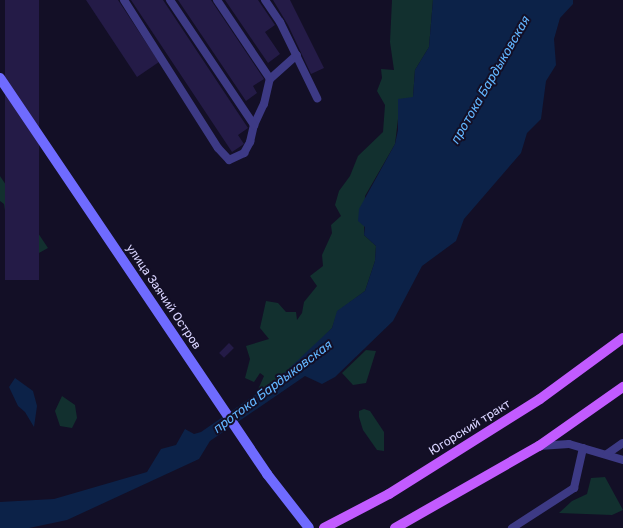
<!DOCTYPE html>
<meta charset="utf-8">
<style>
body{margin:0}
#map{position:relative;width:623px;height:528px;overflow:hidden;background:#130f26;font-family:Rubik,sans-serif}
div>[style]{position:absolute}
.green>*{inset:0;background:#12302f}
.water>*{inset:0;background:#0c2248}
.building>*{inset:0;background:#241b47;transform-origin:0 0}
.lane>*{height:8px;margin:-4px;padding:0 4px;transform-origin:4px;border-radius:4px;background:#3d3a85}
.secondary>*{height:10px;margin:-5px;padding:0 5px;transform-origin:5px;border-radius:5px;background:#6f6bff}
.primary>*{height:10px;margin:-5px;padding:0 5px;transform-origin:5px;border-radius:5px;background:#c25bff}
span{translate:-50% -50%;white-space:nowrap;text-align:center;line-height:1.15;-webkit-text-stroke:4px #130f26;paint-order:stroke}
.street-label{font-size:12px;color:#d9d4ff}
.water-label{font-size:13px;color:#62b6ff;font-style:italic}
</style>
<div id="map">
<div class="green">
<i style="clip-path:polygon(392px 0,433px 0,429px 47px,415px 70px,413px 97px,398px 119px,395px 144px,365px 196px,364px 235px,376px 246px,375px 261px,365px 291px,338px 311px,332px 328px,311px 351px,263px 393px,256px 394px,264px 376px,260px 373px,254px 382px,245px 378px,250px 359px,246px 346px,269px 339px,260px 328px,266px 301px,278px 303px,286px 312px,296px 312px,297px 320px,302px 313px,304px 302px,317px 286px,310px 276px,323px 266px,322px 255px,332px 233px,331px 225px,341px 216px,335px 205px,339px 191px,350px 176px,358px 156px,383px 132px,385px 105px,377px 91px,382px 78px,381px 69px,394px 70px,390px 42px)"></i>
<i style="clip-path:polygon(0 176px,48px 248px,28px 259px,8px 230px,4px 204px,0 201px)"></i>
<i style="clip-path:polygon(366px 350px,376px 351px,366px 383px,353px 385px,342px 373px)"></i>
<i style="clip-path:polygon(62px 396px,75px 405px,77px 418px,72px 428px,60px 426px,55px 411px)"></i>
<i style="clip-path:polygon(364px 409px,370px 411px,384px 432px,384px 451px,377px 450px,363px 430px,359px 417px,359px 411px)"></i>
<i style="clip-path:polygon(605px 477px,623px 510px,612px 515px,559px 513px,572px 501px,587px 494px,591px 478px)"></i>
</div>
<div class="water">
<i style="clip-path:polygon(433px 0,573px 0,573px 4px,560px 18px,554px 39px,556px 65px,546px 81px,541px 119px,527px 133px,521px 153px,464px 219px,456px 241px,422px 266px,393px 321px,335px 377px,322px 384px,305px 376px,210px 441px,199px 459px,67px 520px,29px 528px,0 528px,0 502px,54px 499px,147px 472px,161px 449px,176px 445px,185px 429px,194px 434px,201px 432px,256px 394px,263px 393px,332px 328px,337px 311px,365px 291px,375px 261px,376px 246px,364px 235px,365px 227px,358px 221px,359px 209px,395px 144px,398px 130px,398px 99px,413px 97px,415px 70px,429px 47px)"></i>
<i style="clip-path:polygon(15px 378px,33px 391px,37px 406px,34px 427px,25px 412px,18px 406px,9px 387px)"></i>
</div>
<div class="building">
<i style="left:5px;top:0;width:34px;height:280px"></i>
<i style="clip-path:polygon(86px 0,118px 0,159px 62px,137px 77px)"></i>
<i style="clip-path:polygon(131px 0,163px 0,248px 128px,238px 135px,244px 144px,232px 152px)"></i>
<i style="clip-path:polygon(178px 0,211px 0,264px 79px,253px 86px,257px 93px,246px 101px)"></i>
<i style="clip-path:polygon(225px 0,258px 0,275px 25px,265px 32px,280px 54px,268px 63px)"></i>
<i style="clip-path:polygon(273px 0,290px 0,324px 68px,311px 74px,288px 25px)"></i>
<i style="left:229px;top:343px;width:7px;height:14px;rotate:45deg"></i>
</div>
<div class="lane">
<i style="left:124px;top:0;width:175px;rotate:57.6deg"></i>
<i style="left:218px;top:148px;width:16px;rotate:47deg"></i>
<i style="left:229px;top:160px;width:17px;rotate:-25deg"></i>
<i style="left:244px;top:153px;width:13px;rotate:-61deg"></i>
<i style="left:250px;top:142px;width:17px;rotate:-77deg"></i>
<i style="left:254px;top:125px;width:23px;rotate:-65deg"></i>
<i style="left:264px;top:104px;width:26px;rotate:-77deg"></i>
<i style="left:270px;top:79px;width:36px;rotate:-42deg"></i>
<i style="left:170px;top:0;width:151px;rotate:56.1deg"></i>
<i style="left:217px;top:0;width:95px;rotate:56.1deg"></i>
<i style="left:265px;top:0;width:27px;rotate:56deg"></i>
<i style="left:280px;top:22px;width:85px;rotate:64deg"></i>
<i style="left:539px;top:446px;width:30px;rotate:-4deg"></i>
<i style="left:569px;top:444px;width:56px;rotate:16.5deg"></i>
<i style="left:607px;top:454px;width:19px;rotate:-35deg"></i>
<i style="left:512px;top:528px;width:74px;rotate:-32.8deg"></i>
<i style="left:574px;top:488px;width:41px;rotate:-77.3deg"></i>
</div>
<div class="secondary">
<i style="left:0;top:78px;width:478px;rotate:56deg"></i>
<i style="left:267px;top:474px;width:68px;rotate:52.1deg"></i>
</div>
<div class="primary">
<i style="left:324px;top:528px;width:73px;rotate:-27.6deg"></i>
<i style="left:389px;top:494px;width:178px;rotate:-32.2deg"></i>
<i style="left:540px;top:399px;width:103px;rotate:-36.3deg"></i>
<i style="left:395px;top:528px;width:166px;rotate:-29.7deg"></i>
<i style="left:539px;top:446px;width:103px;rotate:-35.1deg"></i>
</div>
<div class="street-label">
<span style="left:163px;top:297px;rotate:56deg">улица Заячий Остров</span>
<span style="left:470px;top:428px;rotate:-32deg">Югорский тракт</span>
</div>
<div class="water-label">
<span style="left:491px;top:80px;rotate:-60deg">протока Бардыковская</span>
<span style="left:273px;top:387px;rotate:-37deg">протока Бардыковская</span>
</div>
</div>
